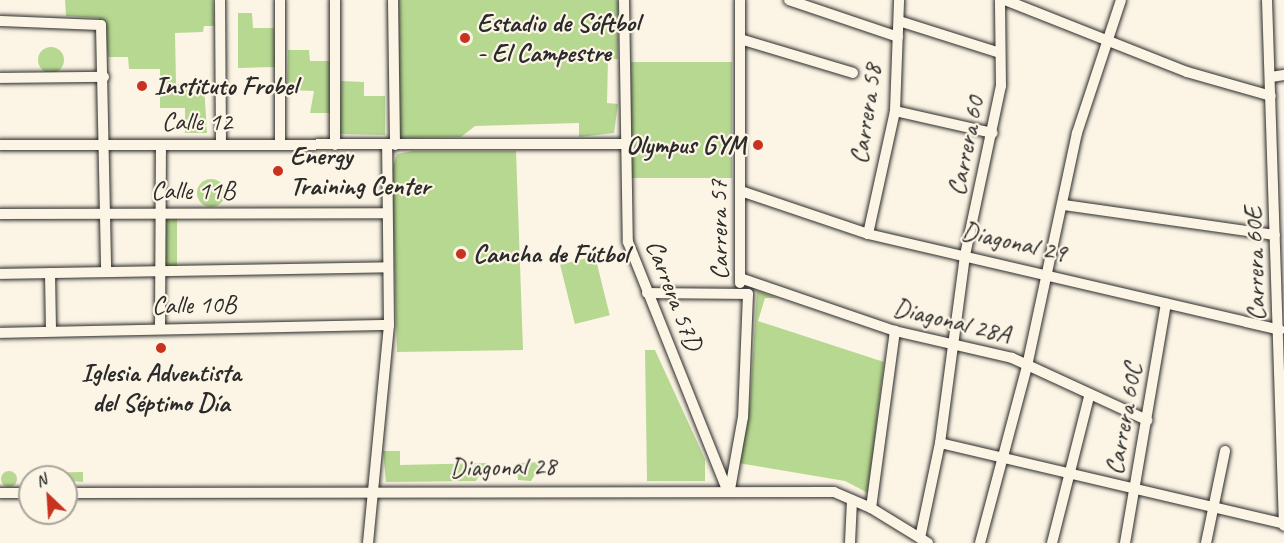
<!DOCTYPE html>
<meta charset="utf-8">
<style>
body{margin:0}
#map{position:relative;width:1284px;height:543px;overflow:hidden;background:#fcf5e5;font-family:Caveat,sans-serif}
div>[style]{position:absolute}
.green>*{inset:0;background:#b7d891;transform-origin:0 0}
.round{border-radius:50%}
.roads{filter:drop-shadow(0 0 2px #2b2b2b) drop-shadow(0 0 2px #2b2b2b)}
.minor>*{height:10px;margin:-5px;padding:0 5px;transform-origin:5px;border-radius:5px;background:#fcf5e5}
.dots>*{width:16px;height:16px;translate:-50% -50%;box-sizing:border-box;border:3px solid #fcf5e5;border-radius:50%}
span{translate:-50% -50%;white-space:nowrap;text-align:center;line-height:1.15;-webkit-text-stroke:4.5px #fcf5e5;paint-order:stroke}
.poi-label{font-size:26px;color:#2b2b2b;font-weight:700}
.left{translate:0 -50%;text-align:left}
.right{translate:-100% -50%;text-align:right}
.street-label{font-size:26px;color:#2b2b2b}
.north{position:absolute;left:18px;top:465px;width:60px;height:60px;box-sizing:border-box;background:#fcf5e5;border:2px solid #a8a49b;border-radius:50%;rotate:335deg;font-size:16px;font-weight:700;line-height:24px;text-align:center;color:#2b2b2b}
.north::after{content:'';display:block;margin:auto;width:21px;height:27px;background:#c8321e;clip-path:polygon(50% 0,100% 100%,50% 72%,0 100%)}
</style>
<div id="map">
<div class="green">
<i style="clip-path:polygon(65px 0,213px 0,214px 26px,204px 26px,203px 32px,175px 33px,176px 84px,204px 84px,207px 133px,185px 133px,185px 108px,160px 108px,160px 69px,129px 69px,128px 57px,108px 57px,105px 25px,98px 18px,66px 16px)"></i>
<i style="clip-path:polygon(399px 0,618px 0,618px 59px,608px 59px,607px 103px,618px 104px,614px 133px,579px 137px,579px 123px,475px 126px,461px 137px,399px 138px)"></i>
<i style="clip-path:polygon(238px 13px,252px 13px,253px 28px,274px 28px,275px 67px,238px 68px)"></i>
<i class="round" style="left:38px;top:47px;width:26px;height:26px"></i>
<i style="clip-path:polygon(288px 50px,309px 50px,310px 61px,331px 61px,331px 113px,310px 113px,314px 91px,287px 90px)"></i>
<i style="left:631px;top:62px;width:101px;height:116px"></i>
<i style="clip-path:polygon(341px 81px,364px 82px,364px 96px,385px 96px,385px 135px,340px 134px)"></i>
<i style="clip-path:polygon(413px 151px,516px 151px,523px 350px,397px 352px,392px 169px,397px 154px)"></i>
<i class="round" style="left:197px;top:179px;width:28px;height:28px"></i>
<i style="left:177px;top:218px;width:48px;height:14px;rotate:90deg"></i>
<i style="left:595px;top:256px;width:61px;height:36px;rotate:76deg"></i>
<i style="clip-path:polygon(757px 291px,778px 298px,765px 298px,758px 321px,884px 362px,868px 493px,845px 481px,738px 463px,750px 403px)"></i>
<i style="clip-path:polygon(645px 350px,655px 350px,705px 459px,705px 481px,647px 481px)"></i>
<i style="clip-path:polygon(383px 451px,400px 451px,400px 465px,487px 463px,476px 481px,386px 482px)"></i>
<i style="clip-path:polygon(543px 462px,531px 481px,518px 480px,517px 463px)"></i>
<i class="round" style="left:1px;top:471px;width:16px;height:16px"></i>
<i style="clip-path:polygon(83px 472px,83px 482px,30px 477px,27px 483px,27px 473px)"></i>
</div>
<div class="roads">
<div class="minor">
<i style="left:220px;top:0;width:145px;rotate:89.6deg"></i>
<i style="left:335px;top:0;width:145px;rotate:90deg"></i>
<i style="left:393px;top:0;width:145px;rotate:89.2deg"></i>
<i style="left:624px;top:0;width:242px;rotate:89.1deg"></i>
<i style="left:628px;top:242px;width:266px;rotate:68.2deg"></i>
<i style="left:789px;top:0;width:115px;rotate:18.7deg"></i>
<i style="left:1005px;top:0;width:196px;rotate:21.6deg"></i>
<i style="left:1187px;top:72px;width:87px;rotate:15.9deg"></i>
<i style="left:1267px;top:0;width:526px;rotate:88.15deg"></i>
<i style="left:0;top:21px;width:101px;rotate:2.3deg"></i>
<i style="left:101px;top:25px;width:246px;rotate:88.8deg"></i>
<i style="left:899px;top:21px;width:106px;rotate:17.6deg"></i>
<i style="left:740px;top:39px;width:118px;rotate:16.7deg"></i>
<i style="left:1271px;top:77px;width:13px;rotate:-9deg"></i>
<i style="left:0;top:78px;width:104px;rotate:-0.6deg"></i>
<i style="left:895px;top:111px;width:100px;rotate:12.7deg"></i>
<i style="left:0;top:145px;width:624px;rotate:-0.09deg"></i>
<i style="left:280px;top:145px;width:145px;rotate:-90deg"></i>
<i style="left:741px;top:191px;width:134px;rotate:18.7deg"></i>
<i style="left:868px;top:234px;width:423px;rotate:13.1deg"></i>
<i style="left:1064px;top:205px;width:213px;rotate:8.1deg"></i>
<i style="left:0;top:214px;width:386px;rotate:-0.1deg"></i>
<i style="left:868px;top:234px;width:126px;rotate:-77.6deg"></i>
<i style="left:895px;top:111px;width:111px;rotate:-87.9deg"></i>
<i style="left:50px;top:273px;width:58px;rotate:89deg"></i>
<i style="left:0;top:274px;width:387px;rotate:-1deg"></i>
<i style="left:740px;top:278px;width:164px;rotate:18.9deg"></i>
<i style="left:895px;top:331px;width:120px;rotate:13deg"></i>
<i style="left:1012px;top:358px;width:149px;rotate:24.7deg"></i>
<i style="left:740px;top:283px;width:283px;rotate:-90deg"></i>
<i style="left:647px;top:293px;width:101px;rotate:0.6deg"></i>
<i style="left:748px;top:294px;width:123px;rotate:92.3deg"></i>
<i style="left:743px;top:417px;width:73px;rotate:100.2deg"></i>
<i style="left:160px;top:328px;width:183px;rotate:-89.7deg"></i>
<i style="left:0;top:333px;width:389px;rotate:-1.2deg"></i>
<i style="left:940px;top:443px;width:353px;rotate:13.2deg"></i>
<i style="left:0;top:493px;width:30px"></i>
<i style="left:66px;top:493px;width:768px;rotate:-0.07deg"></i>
<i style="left:834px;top:492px;width:40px;rotate:23.4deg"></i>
<i style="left:871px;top:508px;width:67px;rotate:31.6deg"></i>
<i style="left:871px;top:508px;width:179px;rotate:-82.3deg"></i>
<i style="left:920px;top:538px;width:97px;rotate:-78.1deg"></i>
<i style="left:940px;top:443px;width:190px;rotate:-82.4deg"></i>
<i style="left:965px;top:255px;width:173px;rotate:-78deg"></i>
<i style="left:1001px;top:86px;width:86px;rotate:-90.7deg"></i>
<i style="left:368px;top:543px;width:219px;rotate:-84.5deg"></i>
<i style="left:389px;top:325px;width:180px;rotate:-90.6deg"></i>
<i style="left:850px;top:543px;width:43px;rotate:-87.3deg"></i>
<i style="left:980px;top:543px;width:183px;rotate:-75.1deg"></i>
<i style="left:1027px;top:366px;width:238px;rotate:-77.9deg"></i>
<i style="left:1077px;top:133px;width:140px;rotate:-71.7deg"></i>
<i style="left:1052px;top:543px;width:151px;rotate:-75.8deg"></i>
<i style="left:1125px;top:543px;width:243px;rotate:-80.3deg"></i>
<i style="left:1206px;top:543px;width:94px;rotate:-78.3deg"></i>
</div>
</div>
<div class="dots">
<i style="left:465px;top:38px;background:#c8321e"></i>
<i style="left:142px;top:86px;background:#c8321e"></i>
<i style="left:758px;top:145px;background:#c8321e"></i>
<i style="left:278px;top:171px;background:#c8321e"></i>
<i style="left:461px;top:254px;background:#c8321e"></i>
<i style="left:161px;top:348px;background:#c8321e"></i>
</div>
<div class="poi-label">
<span class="left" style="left:477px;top:38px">Estadio de Sóftbol<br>- El Campestre</span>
<span class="left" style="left:154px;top:86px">Instituto Frobel</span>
<span class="right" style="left:746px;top:145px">Olympus GYM</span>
<span class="left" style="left:290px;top:171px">Energy<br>Training Center</span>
<span class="left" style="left:473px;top:254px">Cancha de Fútbol</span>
<span style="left:161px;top:388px">Iglesia Adventista<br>del Séptimo Día</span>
</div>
<div class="street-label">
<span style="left:866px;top:114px;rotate:-82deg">Carrera 58</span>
<span style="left:197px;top:122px">Calle 12</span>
<span style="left:966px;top:146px;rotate:-79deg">Carrera 60</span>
<span style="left:193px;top:191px">Calle 11B</span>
<span style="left:719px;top:230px;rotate:-91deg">Carrera 57</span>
<span style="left:1014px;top:242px;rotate:13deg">Diagonal 29</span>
<span style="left:1255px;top:264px;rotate:-92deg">Carrera 60E</span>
<span style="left:674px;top:295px;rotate:69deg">Carrera 57D</span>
<span style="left:194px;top:305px;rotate:-1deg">Calle 10B</span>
<span style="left:952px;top:321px;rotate:14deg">Diagonal 28A</span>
<span style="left:1124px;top:419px;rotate:-80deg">Carrera 60C</span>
<span style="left:503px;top:467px;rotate:-1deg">Diagonal 28</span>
</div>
<div class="north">N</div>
</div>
